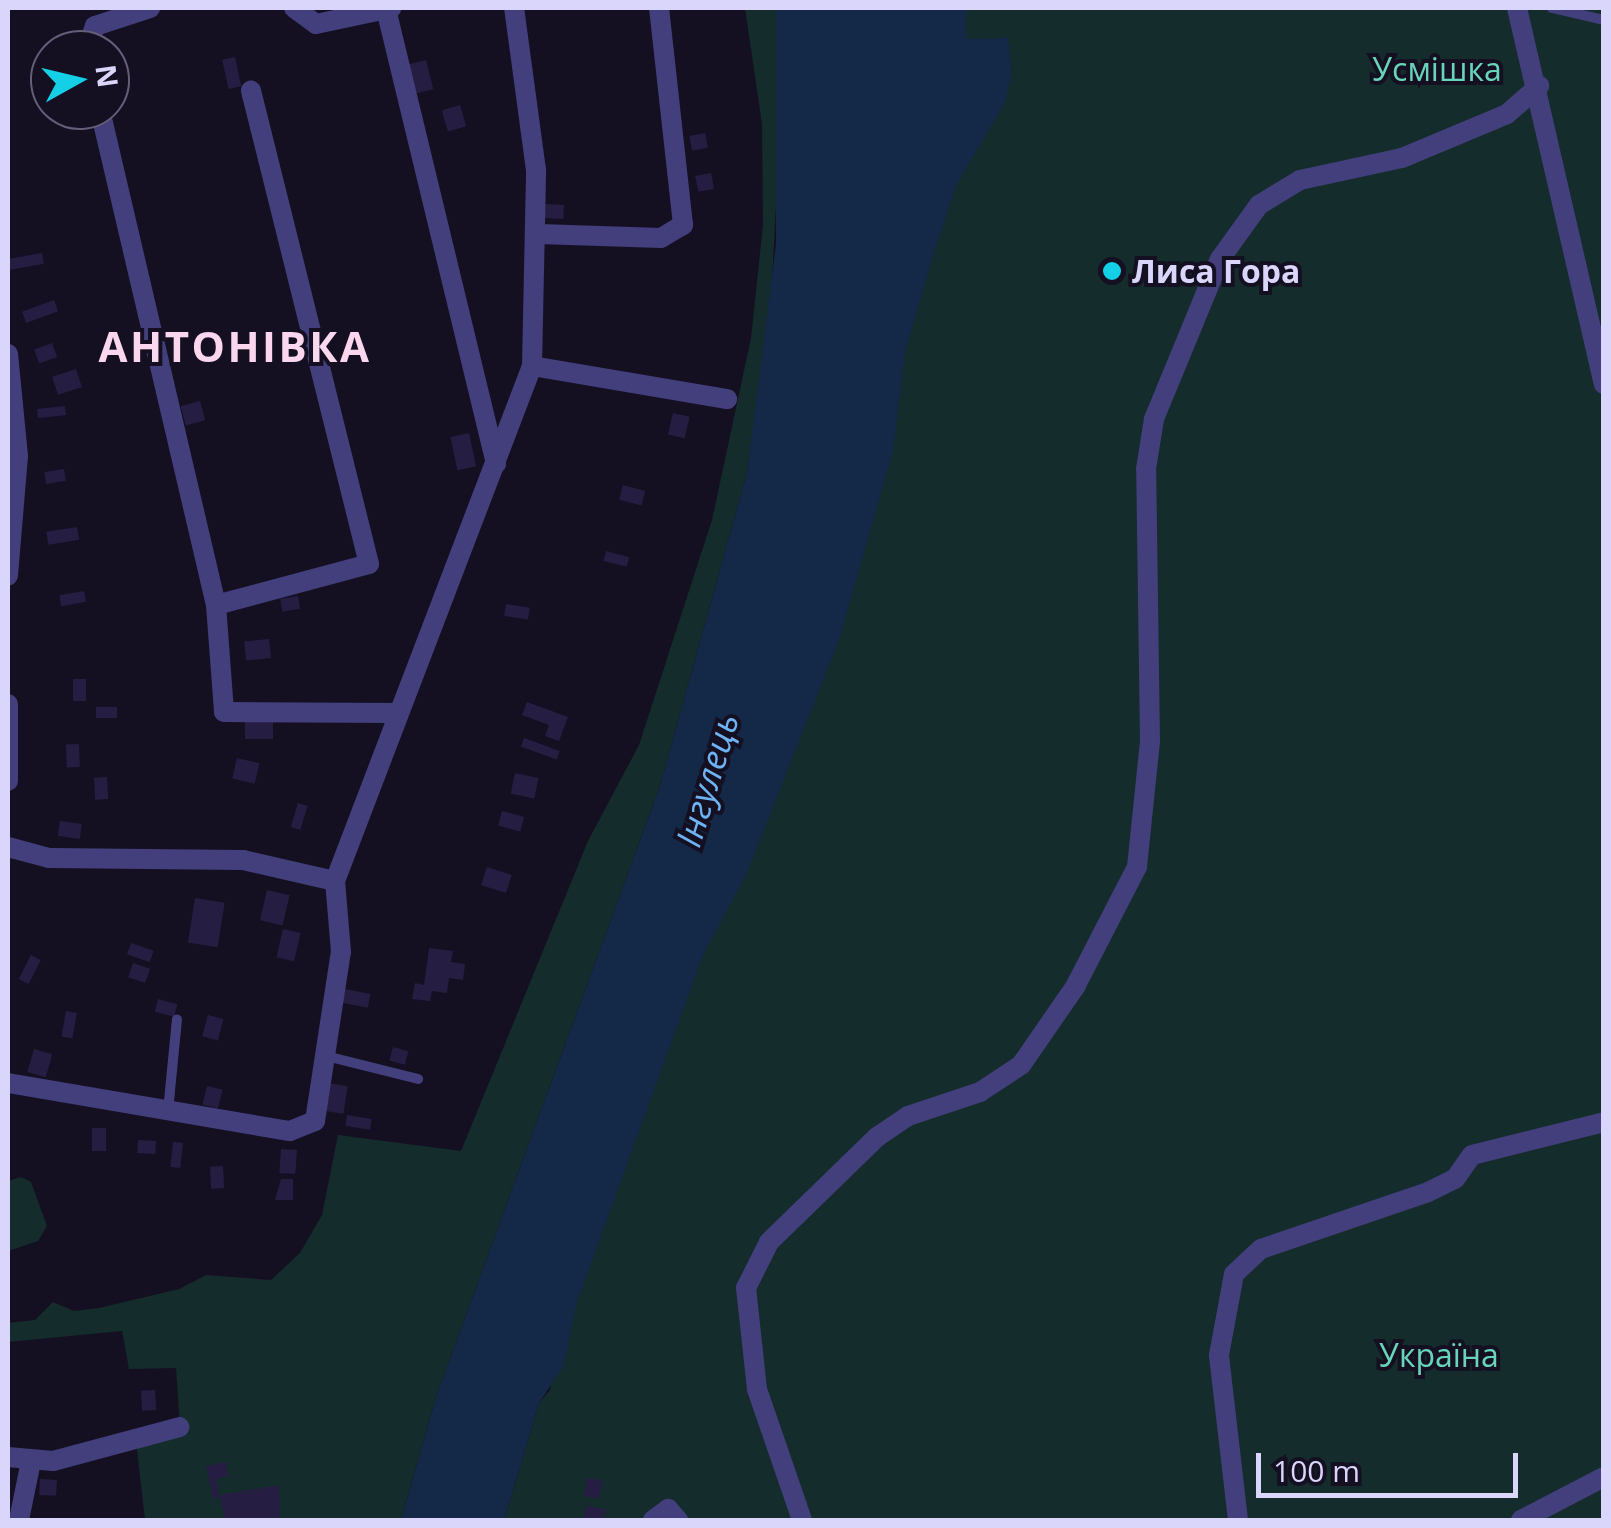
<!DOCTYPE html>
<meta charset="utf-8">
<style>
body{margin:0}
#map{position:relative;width:1611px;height:1528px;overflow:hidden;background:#141022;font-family:"Open Sans",sans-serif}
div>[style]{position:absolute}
.green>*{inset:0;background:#142c2b}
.water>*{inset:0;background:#142848}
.building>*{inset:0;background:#261e42;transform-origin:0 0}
.service>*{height:10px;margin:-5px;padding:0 5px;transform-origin:5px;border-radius:5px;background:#433f7d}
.minor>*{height:20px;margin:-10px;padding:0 10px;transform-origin:10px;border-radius:10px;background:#433f7d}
.dots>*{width:28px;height:28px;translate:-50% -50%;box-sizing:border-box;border:5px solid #141022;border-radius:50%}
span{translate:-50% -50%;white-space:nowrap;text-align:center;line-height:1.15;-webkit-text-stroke:8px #141022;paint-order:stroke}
.park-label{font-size:32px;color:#68d5bb}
.poi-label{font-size:32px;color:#dad5fb;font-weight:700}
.left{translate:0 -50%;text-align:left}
.water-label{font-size:35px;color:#6db2f2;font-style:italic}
.district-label{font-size:42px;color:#fbd7ee;font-weight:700;letter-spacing:2.5px}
.frame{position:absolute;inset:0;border:10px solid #dad5fb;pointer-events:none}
.north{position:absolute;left:30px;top:30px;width:100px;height:100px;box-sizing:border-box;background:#141022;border:2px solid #635f79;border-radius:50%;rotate:82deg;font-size:28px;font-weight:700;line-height:40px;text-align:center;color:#dad5fb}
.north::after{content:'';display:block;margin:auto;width:35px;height:45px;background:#15cfe7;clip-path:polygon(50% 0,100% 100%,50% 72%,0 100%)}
.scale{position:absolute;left:1256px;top:1453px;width:262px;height:45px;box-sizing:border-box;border:5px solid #dad5fb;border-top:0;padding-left:12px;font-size:30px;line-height:35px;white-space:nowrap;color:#dad5fb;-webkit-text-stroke:8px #141022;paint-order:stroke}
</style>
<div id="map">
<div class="green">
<i style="clip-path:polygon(745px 8px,776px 8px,782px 91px,770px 320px,747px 473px,660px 786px,436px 1397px,401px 1520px,145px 1520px,136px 1441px,180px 1427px,176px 1368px,129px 1369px,122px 1331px,8px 1342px,8px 1323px,35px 1320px,53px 1302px,74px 1311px,99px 1308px,179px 1289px,206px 1275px,271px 1280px,300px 1253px,322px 1215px,338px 1135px,461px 1151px,588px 841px,639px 745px,712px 520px,751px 338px,763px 225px,762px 124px)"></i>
<i style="clip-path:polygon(859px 8px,1603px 8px,1603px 1520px,504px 1520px,539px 1403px,550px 1390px)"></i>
<i style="clip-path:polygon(21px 1177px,31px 1182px,47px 1226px,38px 1241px,8px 1251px,8px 1181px)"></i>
</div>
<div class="water">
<i style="clip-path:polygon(776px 8px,966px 8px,966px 39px,1008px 38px,1012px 74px,1004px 105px,956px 185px,931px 263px,905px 352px,893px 451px,839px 640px,747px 873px,703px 955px,577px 1302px,564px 1365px,539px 1403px,504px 1520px,401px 1520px,436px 1397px,660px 786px,747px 473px,776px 244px)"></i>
</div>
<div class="building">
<i style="left:235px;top:57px;width:30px;height:13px;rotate:78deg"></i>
<i style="left:426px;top:60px;width:30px;height:25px;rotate:76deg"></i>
<i style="left:460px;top:105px;width:22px;height:19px;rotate:74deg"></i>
<i style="left:705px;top:133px;width:15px;height:16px;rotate:79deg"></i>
<i style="left:711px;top:173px;width:16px;height:16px;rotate:79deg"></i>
<i style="left:544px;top:204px;width:20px;height:14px;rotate:3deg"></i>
<i style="left:42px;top:253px;width:11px;height:34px;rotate:80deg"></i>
<i style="left:54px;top:300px;width:12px;height:34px;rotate:70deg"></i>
<i style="left:52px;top:343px;width:15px;height:19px;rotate:70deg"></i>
<i style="left:76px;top:369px;width:19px;height:25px;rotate:72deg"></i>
<i style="left:200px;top:401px;width:20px;height:20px;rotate:75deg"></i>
<i style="left:65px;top:406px;width:9px;height:28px;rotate:84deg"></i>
<i style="left:673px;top:413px;width:17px;height:22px;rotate:13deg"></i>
<i style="left:469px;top:433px;width:34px;height:19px;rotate:78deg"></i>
<i style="left:64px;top:469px;width:12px;height:20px;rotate:81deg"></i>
<i style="left:623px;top:485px;width:23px;height:15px;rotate:15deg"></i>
<i style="left:77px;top:527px;width:13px;height:31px;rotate:81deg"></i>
<i style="left:606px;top:551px;width:24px;height:10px;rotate:15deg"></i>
<i style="left:84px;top:591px;width:11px;height:25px;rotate:80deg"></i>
<i style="left:298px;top:596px;width:13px;height:18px;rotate:81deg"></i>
<i style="left:506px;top:604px;width:24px;height:12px;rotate:9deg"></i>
<i style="left:269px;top:639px;width:19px;height:25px;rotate:84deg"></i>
<i style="left:73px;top:679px;width:13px;height:22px"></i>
<i style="clip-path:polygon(527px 702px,568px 717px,559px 741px,545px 736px,549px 725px,522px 715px)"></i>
<i style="left:96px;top:707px;width:21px;height:11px"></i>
<i style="left:245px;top:718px;width:28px;height:21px"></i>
<i style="left:524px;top:738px;width:38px;height:9px;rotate:20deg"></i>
<i style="left:79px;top:744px;width:23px;height:13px;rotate:88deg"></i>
<i style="left:237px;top:758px;width:23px;height:21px;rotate:13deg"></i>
<i style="left:515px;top:773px;width:24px;height:21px;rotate:12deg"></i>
<i style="left:107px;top:777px;width:22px;height:13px;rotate:87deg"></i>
<i style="left:298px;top:803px;width:10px;height:25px;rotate:17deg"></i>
<i style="left:502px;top:811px;width:23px;height:15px;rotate:15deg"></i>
<i style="left:60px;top:821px;width:22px;height:15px;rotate:8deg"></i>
<i style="left:487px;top:867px;width:26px;height:19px;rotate:18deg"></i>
<i style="left:267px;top:890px;width:23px;height:31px;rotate:13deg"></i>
<i style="left:195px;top:898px;width:30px;height:45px;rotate:9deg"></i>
<i style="left:283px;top:929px;width:18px;height:29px;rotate:13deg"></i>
<i style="left:131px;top:943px;width:24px;height:12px;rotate:19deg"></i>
<i style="clip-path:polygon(429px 948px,453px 951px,451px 962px,465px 964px,463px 980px,449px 978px,447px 993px,432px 991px,430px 1001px,412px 999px,415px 983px,424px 985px)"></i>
<i style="left:31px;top:955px;width:11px;height:27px;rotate:27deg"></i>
<i style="left:133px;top:963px;width:18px;height:15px;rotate:19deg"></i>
<i style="left:340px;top:988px;width:31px;height:14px;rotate:11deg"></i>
<i style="left:158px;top:999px;width:20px;height:13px;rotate:15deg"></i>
<i style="left:66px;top:1011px;width:11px;height:26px;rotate:10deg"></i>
<i style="left:208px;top:1015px;width:16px;height:22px;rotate:15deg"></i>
<i style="left:393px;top:1047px;width:16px;height:14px;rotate:15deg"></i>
<i style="left:34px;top:1049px;width:19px;height:24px;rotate:16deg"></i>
<i style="left:328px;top:1083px;width:20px;height:28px;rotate:9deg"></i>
<i style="left:207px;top:1086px;width:16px;height:19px;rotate:14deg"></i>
<i style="left:347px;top:1115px;width:25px;height:11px;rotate:9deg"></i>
<i style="left:92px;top:1128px;width:14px;height:23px"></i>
<i style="left:138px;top:1140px;width:18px;height:13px;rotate:3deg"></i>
<i style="left:173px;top:1142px;width:10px;height:25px;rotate:6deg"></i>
<i style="left:281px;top:1149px;width:16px;height:24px;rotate:4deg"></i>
<i style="left:223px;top:1166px;width:22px;height:13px;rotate:87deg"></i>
<i style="clip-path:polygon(281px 1179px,293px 1179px,293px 1200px,275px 1200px)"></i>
<i style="left:155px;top:1390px;width:20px;height:14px;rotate:87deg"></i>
<i style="clip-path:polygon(226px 1462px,229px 1476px,216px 1479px,220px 1498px,213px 1499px,206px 1466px)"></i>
<i style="left:587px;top:1478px;width:16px;height:18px;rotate:11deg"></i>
<i style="left:40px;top:1479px;width:17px;height:16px;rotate:3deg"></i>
<i style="clip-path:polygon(279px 1485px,280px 1520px,225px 1520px,220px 1495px)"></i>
<i style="clip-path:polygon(586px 1506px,606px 1509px,604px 1520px,583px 1520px)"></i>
</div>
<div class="service">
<i style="left:1552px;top:8px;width:53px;rotate:13deg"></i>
<i style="left:326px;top:1056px;width:95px;rotate:14deg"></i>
<i style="left:168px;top:1111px;width:92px;rotate:-84.4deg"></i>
</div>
<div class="minor">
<i style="left:294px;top:8px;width:27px;rotate:36deg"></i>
<i style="left:316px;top:24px;width:77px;rotate:-12deg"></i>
<i style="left:1517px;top:8px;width:386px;rotate:77deg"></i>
<i style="left:386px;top:9px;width:468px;rotate:76.4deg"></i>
<i style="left:87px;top:50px;width:25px;rotate:-72deg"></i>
<i style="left:95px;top:26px;width:58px;rotate:-18.1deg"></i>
<i style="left:100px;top:110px;width:508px;rotate:76.81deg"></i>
<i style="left:216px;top:605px;width:158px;rotate:-15deg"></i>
<i style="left:369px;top:564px;width:488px;rotate:-104deg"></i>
<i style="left:539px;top:234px;width:122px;rotate:1.9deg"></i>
<i style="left:661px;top:238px;width:26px;rotate:-31deg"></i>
<i style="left:683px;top:225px;width:218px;rotate:-96.3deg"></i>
<i style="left:8px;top:354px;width:102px;rotate:84.4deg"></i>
<i style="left:18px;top:456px;width:120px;rotate:94.8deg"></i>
<i style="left:532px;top:366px;width:198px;rotate:9.6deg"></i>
<i style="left:216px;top:605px;width:107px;rotate:85.7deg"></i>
<i style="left:224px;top:712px;width:173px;rotate:0.3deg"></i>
<i style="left:8px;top:704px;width:77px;rotate:90deg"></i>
<i style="left:8px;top:847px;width:42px;rotate:15deg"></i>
<i style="left:49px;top:858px;width:194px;rotate:0.6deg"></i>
<i style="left:243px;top:860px;width:94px;rotate:12.9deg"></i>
<i style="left:8px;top:1083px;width:286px;rotate:9.7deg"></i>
<i style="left:290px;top:1131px;width:27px;rotate:-22deg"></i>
<i style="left:315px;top:1121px;width:171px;rotate:-81.3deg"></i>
<i style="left:341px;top:952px;width:71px;rotate:-94.8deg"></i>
<i style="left:335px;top:881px;width:551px;rotate:-69.07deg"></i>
<i style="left:532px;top:366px;width:196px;rotate:-88.8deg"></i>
<i style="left:536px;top:170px;width:163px;rotate:-97.7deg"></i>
<i style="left:8px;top:1457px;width:45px;rotate:5.1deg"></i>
<i style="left:53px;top:1461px;width:131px;rotate:-15deg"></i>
<i style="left:19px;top:1520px;width:60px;rotate:-78.5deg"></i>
<i style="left:653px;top:1520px;width:19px;rotate:-36deg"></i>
<i style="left:668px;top:1509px;width:15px;rotate:48deg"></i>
<i style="left:802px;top:1520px;width:139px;rotate:-109deg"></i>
<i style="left:757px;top:1389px;width:102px;rotate:-96.2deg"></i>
<i style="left:746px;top:1288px;width:51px;rotate:-63.4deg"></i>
<i style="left:769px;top:1242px;width:151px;rotate:-44.2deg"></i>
<i style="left:877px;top:1137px;width:37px;rotate:-34deg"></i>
<i style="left:908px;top:1116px;width:76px;rotate:-18.4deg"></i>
<i style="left:980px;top:1092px;width:49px;rotate:-33.4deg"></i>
<i style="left:1021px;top:1065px;width:95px;rotate:-55.3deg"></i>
<i style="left:1075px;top:987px;width:135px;rotate:-62.7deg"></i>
<i style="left:1137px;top:867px;width:126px;rotate:-84.1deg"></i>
<i style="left:1150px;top:742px;width:273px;rotate:-90.8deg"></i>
<i style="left:1146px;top:469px;width:51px;rotate:-80.9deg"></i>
<i style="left:1154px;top:419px;width:173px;rotate:-67.6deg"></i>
<i style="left:1220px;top:259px;width:67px;rotate:-54.2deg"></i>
<i style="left:1259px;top:205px;width:48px;rotate:-31.4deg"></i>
<i style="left:1300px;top:180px;width:104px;rotate:-12.2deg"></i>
<i style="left:1402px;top:158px;width:114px;rotate:-22.7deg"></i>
<i style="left:1507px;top:114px;width:43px;rotate:-41.2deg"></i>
<i style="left:1238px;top:1520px;width:166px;rotate:-96.6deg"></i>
<i style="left:1219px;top:1355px;width:82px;rotate:-79.5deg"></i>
<i style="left:1234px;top:1274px;width:37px;rotate:-43deg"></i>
<i style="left:1261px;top:1249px;width:176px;rotate:-18.8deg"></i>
<i style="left:1428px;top:1192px;width:30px;rotate:-26deg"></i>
<i style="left:1455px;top:1179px;width:29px;rotate:-55deg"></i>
<i style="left:1472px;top:1155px;width:136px;rotate:-14deg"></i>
<i style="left:1521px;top:1520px;width:93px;rotate:-27.4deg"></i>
</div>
<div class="dots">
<i style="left:1112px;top:271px;background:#15cfe7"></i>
</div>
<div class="park-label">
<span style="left:1437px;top:69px">Усмішка</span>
<span style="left:1439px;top:1355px">Україна</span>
</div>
<div class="poi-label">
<span class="left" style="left:1132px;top:271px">Лиса Гора</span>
</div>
<div class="water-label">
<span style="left:707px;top:780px;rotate:-73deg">Інгулець</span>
</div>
<div class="district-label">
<span style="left:235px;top:346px">АНТОНІВКА</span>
</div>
<div class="frame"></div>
<div class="north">N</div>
<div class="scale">100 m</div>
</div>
